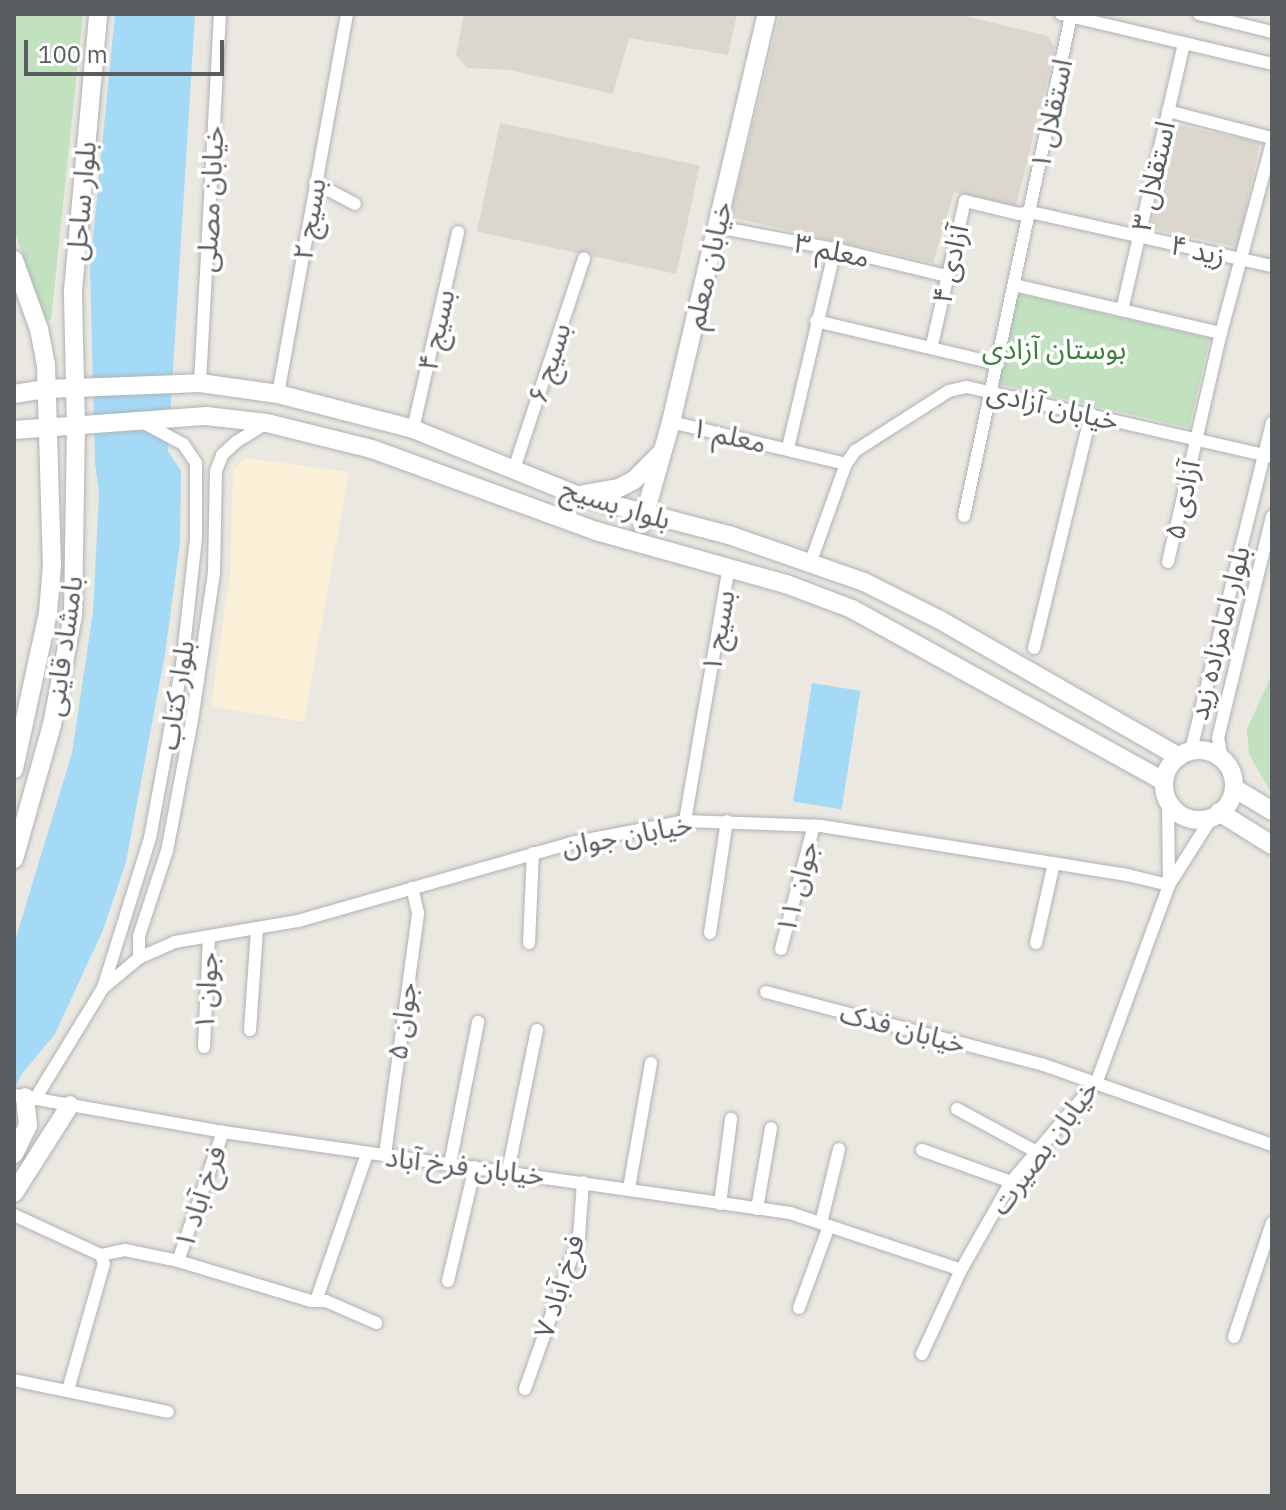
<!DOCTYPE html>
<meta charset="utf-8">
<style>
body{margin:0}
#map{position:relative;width:1286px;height:1510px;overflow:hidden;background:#ebe8e1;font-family:"IBM Plex Sans","Noto Sans Arabic",sans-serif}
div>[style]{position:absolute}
.commercial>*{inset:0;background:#faefd7}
.education>*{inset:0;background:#dbd7cf;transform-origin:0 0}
.green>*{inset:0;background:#c2e1bf;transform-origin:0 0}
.water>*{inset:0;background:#a5daf7;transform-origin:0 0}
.roads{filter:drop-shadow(0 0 2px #aeb2b5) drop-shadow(0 0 2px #aeb2b5)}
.street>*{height:12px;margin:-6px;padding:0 6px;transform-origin:6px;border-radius:6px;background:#fff}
.secondary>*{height:18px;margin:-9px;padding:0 9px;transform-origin:9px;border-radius:9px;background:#fff}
.secondary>.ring{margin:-9px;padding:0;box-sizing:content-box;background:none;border:18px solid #fff;border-radius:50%}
span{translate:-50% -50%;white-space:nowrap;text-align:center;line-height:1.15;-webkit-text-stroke:7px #fff;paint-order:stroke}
.street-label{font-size:28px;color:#595d60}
.park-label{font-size:28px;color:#3d7e3b}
.frame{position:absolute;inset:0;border:16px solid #595d60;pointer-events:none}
.scale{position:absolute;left:24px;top:40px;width:200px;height:36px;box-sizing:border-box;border:4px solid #595d60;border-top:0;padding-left:10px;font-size:24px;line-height:28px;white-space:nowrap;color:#595d60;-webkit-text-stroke:6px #fff;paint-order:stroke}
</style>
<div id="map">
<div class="commercial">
<i style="clip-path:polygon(246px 458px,349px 472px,304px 722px,211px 706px,230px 574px,233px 469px)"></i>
</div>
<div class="education">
<i style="clip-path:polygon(464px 14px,737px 14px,728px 55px,629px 38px,613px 94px,510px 70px,467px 68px,456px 55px)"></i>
<i style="clip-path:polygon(780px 14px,957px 14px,1048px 36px,1055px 48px,1016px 206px,954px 192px,933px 263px,730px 217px)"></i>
<i style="left:500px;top:123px;width:204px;height:111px;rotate:12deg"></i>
<i style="left:1173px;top:124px;width:89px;height:107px;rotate:12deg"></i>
</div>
<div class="green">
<i style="clip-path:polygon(14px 14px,83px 14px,51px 320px,46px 321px,14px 230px)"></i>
<i style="left:1014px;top:293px;width:201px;height:92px;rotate:13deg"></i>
<i style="clip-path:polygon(1272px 674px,1272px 794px,1249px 754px,1247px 729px)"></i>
</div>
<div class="water">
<i style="clip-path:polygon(115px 14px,195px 14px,168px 451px,181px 471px,180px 543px,165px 654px,126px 862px,103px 930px,55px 1034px,21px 1075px,14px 1091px,14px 944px,72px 753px,93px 612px,99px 494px,95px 463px,90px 269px)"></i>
<i style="left:812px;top:683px;width:49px;height:120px;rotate:9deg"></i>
</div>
<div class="roads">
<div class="street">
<i style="left:1061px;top:14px;width:217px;rotate:13.3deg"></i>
<i style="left:1199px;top:14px;width:75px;rotate:13.9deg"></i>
<i style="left:1168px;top:111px;width:107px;rotate:14.6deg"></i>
<i style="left:315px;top:183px;width:45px;rotate:27.7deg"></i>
<i style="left:717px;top:227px;width:120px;rotate:10.6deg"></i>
<i style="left:835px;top:249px;width:115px;rotate:13.6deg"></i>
<i style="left:1014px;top:285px;width:212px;rotate:13.1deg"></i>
<i style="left:1122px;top:310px;width:274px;rotate:-76.9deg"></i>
<i style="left:816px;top:321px;width:187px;rotate:13.3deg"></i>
<i style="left:932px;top:345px;width:148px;rotate:-77.1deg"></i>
<i style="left:965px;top:201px;width:56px;rotate:13.5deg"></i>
<i style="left:1019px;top:214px;width:11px;rotate:-10deg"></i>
<i style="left:1030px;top:212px;width:248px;rotate:12.6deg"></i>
<i style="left:200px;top:383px;width:370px;rotate:-86.9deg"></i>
<i style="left:278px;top:394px;width:386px;rotate:-79.7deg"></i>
<i style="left:671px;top:422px;width:180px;rotate:13.5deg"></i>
<i style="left:413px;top:429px;width:202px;rotate:-77.1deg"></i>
<i style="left:788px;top:448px;width:204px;rotate:-76.7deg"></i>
<i style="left:514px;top:469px;width:222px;rotate:-71.6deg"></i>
<i style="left:964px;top:516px;width:511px;rotate:-77.92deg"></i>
<i style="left:811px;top:561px;width:103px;rotate:-70.2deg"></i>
<i style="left:846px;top:464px;width:16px;rotate:-55deg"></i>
<i style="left:855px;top:451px;width:112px;rotate:-32.6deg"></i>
<i style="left:949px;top:391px;width:18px;rotate:-13deg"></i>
<i style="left:967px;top:387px;width:313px;rotate:12.9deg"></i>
<i style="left:1168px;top:562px;width:235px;rotate:-77deg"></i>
<i style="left:1221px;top:333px;width:197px;rotate:-75deg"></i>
<i style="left:1034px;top:648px;width:241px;rotate:-76.3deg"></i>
<i style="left:1191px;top:750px;width:337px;rotate:-76.1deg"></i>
<i style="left:1222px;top:760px;width:22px;rotate:-100deg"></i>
<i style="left:1218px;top:738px;width:228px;rotate:-76.3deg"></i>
<i style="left:1168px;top:803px;width:81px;rotate:89.3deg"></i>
<i style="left:685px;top:821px;width:258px;rotate:-80.2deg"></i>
<i style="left:710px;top:933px;width:113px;rotate:-81.4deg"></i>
<i style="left:529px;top:943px;width:90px;rotate:-87.5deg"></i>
<i style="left:1036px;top:943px;width:82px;rotate:-77.3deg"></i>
<i style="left:781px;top:949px;width:128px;rotate:-75.1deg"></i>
<i style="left:139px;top:958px;width:22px;rotate:-90deg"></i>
<i style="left:139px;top:936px;width:89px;rotate:-71.8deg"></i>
<i style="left:167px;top:851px;width:133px;rotate:-79.2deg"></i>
<i style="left:192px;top:720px;width:149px;rotate:-81.5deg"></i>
<i style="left:214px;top:573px;width:102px;rotate:-88.9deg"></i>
<i style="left:216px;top:471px;width:17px;rotate:-69deg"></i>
<i style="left:222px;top:455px;width:19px;rotate:-43deg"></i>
<i style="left:236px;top:442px;width:36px;rotate:-32deg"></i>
<i style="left:103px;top:988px;width:157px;rotate:-72.6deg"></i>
<i style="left:150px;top:838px;width:176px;rotate:-79.5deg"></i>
<i style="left:182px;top:665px;width:128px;rotate:-83.7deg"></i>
<i style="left:196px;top:538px;width:75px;rotate:-90deg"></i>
<i style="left:196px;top:463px;width:23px;rotate:-124deg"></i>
<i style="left:183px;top:444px;width:47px;rotate:-151.8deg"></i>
<i style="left:766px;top:992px;width:284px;rotate:14.7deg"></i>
<i style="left:1041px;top:1064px;width:245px;rotate:19.3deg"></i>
<i style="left:250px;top:1030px;width:101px;rotate:-86deg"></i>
<i style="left:204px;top:1047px;width:111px;rotate:-87.4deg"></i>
<i style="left:14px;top:1095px;width:212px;rotate:10deg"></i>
<i style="left:223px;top:1132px;width:573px;rotate:8.13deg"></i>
<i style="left:790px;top:1213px;width:180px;rotate:18.4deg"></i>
<i style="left:35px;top:1099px;width:130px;rotate:-58.5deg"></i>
<i style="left:103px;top:988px;width:47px;rotate:-39.8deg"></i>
<i style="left:139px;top:958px;width:39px;rotate:-24deg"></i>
<i style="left:175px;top:942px;width:125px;rotate:-9.7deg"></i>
<i style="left:298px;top:921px;width:284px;rotate:-15.9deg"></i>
<i style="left:571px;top:843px;width:116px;rotate:-10.9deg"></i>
<i style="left:685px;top:821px;width:136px;rotate:2.1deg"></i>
<i style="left:821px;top:826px;width:310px;rotate:9.1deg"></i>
<i style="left:1127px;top:875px;width:43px;rotate:13.4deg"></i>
<i style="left:957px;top:1109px;width:89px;rotate:28.3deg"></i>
<i style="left:922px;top:1150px;width:95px;rotate:19.8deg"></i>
<i style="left:385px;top:1155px;width:244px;rotate:-82.2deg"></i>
<i style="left:418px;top:913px;width:26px;rotate:-103deg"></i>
<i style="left:450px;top:1164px;width:145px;rotate:-78.8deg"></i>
<i style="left:508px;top:1171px;width:144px;rotate:-78.4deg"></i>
<i style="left:629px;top:1188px;width:127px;rotate:-80deg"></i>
<i style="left:720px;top:1204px;width:86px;rotate:-82.6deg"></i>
<i style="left:757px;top:1209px;width:82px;rotate:-80.2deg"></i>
<i style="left:14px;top:1215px;width:96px;rotate:24.7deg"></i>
<i style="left:101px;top:1255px;width:25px;rotate:-12deg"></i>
<i style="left:125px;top:1250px;width:54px;rotate:11.7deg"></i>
<i style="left:178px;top:1261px;width:139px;rotate:16.7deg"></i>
<i style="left:311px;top:1301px;width:15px"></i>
<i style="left:326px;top:1301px;width:55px;rotate:23.7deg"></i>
<i style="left:821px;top:1223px;width:76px;rotate:-76.3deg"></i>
<i style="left:178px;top:1261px;width:137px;rotate:-70.8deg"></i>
<i style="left:448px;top:1281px;width:117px;rotate:-76.7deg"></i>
<i style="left:316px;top:1301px;width:156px;rotate:-70.9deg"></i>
<i style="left:799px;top:1308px;width:87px;rotate:-69.9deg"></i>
<i style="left:1234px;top:1337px;width:120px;rotate:-71.6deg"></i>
<i style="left:922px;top:1354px;width:93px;rotate:-65.1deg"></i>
<i style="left:961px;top:1270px;width:101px;rotate:-60.4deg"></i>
<i style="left:1011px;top:1182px;width:133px;rotate:-49.6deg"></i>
<i style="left:1097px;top:1081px;width:209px;rotate:-69.8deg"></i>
<i style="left:1169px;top:885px;width:80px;rotate:-57.7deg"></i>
<i style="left:14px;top:1380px;width:157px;rotate:11.7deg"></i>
<i style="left:525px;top:1389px;width:161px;rotate:-70.4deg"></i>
<i style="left:579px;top:1237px;width:55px;rotate:-85.8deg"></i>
<i style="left:68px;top:1390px;width:131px;rotate:-74.1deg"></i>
<i style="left:104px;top:1264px;width:9px;rotate:-108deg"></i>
</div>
<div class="secondary">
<i style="left:14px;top:260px;width:73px;rotate:70.1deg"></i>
<i style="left:39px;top:329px;width:37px;rotate:79deg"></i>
<i style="left:46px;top:365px;width:200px;rotate:88.3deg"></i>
<i style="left:52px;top:565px;width:48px;rotate:94.8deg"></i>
<i style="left:48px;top:613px;width:160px;rotate:102.3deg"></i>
<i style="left:14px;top:394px;width:33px;rotate:-9deg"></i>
<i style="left:47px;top:389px;width:153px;rotate:-2.2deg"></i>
<i style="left:200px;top:383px;width:79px;rotate:8deg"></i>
<i style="left:278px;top:394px;width:139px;rotate:14.5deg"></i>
<i style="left:413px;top:429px;width:176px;rotate:22deg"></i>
<i style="left:576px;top:495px;width:158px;rotate:14.7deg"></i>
<i style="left:729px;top:535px;width:143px;rotate:19.2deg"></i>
<i style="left:864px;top:582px;width:85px;rotate:26.6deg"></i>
<i style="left:940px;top:620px;width:275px;rotate:29.8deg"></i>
<i style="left:14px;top:430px;width:193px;rotate:-4.2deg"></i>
<i style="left:206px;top:416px;width:61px;rotate:6.5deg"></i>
<i style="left:267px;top:423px;width:108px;rotate:13.9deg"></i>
<i style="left:372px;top:449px;width:239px;rotate:20.1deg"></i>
<i style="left:596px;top:531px;width:197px;rotate:15.6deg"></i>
<i style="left:786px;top:584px;width:71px;rotate:20.7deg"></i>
<i style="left:852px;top:609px;width:355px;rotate:28.9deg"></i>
<i style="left:584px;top:494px;width:36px;rotate:-10deg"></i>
<i style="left:619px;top:488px;width:17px;rotate:-28deg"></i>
<i style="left:634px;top:480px;width:38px;rotate:-45deg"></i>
<i style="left:642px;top:524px;width:106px;rotate:-74.1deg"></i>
<i style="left:671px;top:422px;width:419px;rotate:-76.8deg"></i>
<i class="ring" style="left:1164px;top:750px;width:52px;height:52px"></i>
<i style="left:1234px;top:788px;width:44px;rotate:31.2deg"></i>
<i style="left:1219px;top:812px;width:62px;rotate:31.9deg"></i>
<i style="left:14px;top:859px;width:139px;rotate:-74.2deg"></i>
<i style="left:52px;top:725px;width:112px;rotate:-79.2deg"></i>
<i style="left:73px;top:615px;width:187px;rotate:-89.1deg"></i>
<i style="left:76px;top:428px;width:137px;rotate:-91.3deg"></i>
<i style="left:73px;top:291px;width:278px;rotate:-84.8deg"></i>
<i style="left:14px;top:1154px;width:32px;rotate:-64deg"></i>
<i style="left:28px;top:1125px;width:28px;rotate:-96deg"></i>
<i style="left:14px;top:1193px;width:104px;rotate:-57.5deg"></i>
</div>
</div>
<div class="street-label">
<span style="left:1051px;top:114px;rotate:-78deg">استقلال ۱</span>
<span style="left:1153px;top:176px;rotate:-77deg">استقلال ۳</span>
<span style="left:210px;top:199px;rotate:-87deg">خیابان مصلی</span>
<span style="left:81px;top:201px;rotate:-85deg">بلوار ساحل</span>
<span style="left:309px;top:219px;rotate:-80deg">بسیج ۲</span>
<span style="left:832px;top:250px;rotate:12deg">معلم ۳</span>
<span style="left:1198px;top:250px;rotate:13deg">زید ۴</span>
<span style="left:950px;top:264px;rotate:-77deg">آزادی ۴</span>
<span style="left:708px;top:265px;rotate:-77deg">خیابان معلم</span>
<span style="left:436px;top:330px;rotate:-77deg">بسیج ۴</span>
<span style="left:549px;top:363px;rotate:-72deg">بسیج ۶</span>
<span style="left:1053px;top:406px;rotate:13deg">خیابان آزادی</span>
<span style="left:729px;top:435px;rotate:13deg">معلم ۱</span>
<span style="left:1182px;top:500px;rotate:-78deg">آزادی ۵</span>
<span style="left:616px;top:504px;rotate:17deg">بلوار بسیج</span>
<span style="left:718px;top:631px;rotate:-80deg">بسیج ۱</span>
<span style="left:1219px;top:633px;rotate:-76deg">بلوار امامزاده زید</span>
<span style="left:63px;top:646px;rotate:-82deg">بامشاد قاینی</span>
<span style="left:176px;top:695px;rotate:-81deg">بلوار کتاب</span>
<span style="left:627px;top:835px;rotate:-10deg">خیابان جوان</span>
<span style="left:797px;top:887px;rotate:-75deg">جوان ۱۱</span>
<span style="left:206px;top:991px;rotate:-87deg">جوان ۱</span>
<span style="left:402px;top:1021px;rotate:-82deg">جوان ۵</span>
<span style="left:903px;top:1028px;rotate:15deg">خیابان فدک</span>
<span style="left:1044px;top:1147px;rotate:-53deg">خیابان بصیرت</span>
<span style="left:465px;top:1166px;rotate:7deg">خیابان فرخ آباد</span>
<span style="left:200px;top:1197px;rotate:-71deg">فرخ آباد ۱</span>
<span style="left:559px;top:1286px;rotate:-72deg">فرخ آباد ۷</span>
</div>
<div class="park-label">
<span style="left:1054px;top:349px">بوستان آزادی</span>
</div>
<div class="frame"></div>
<div class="scale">100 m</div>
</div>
